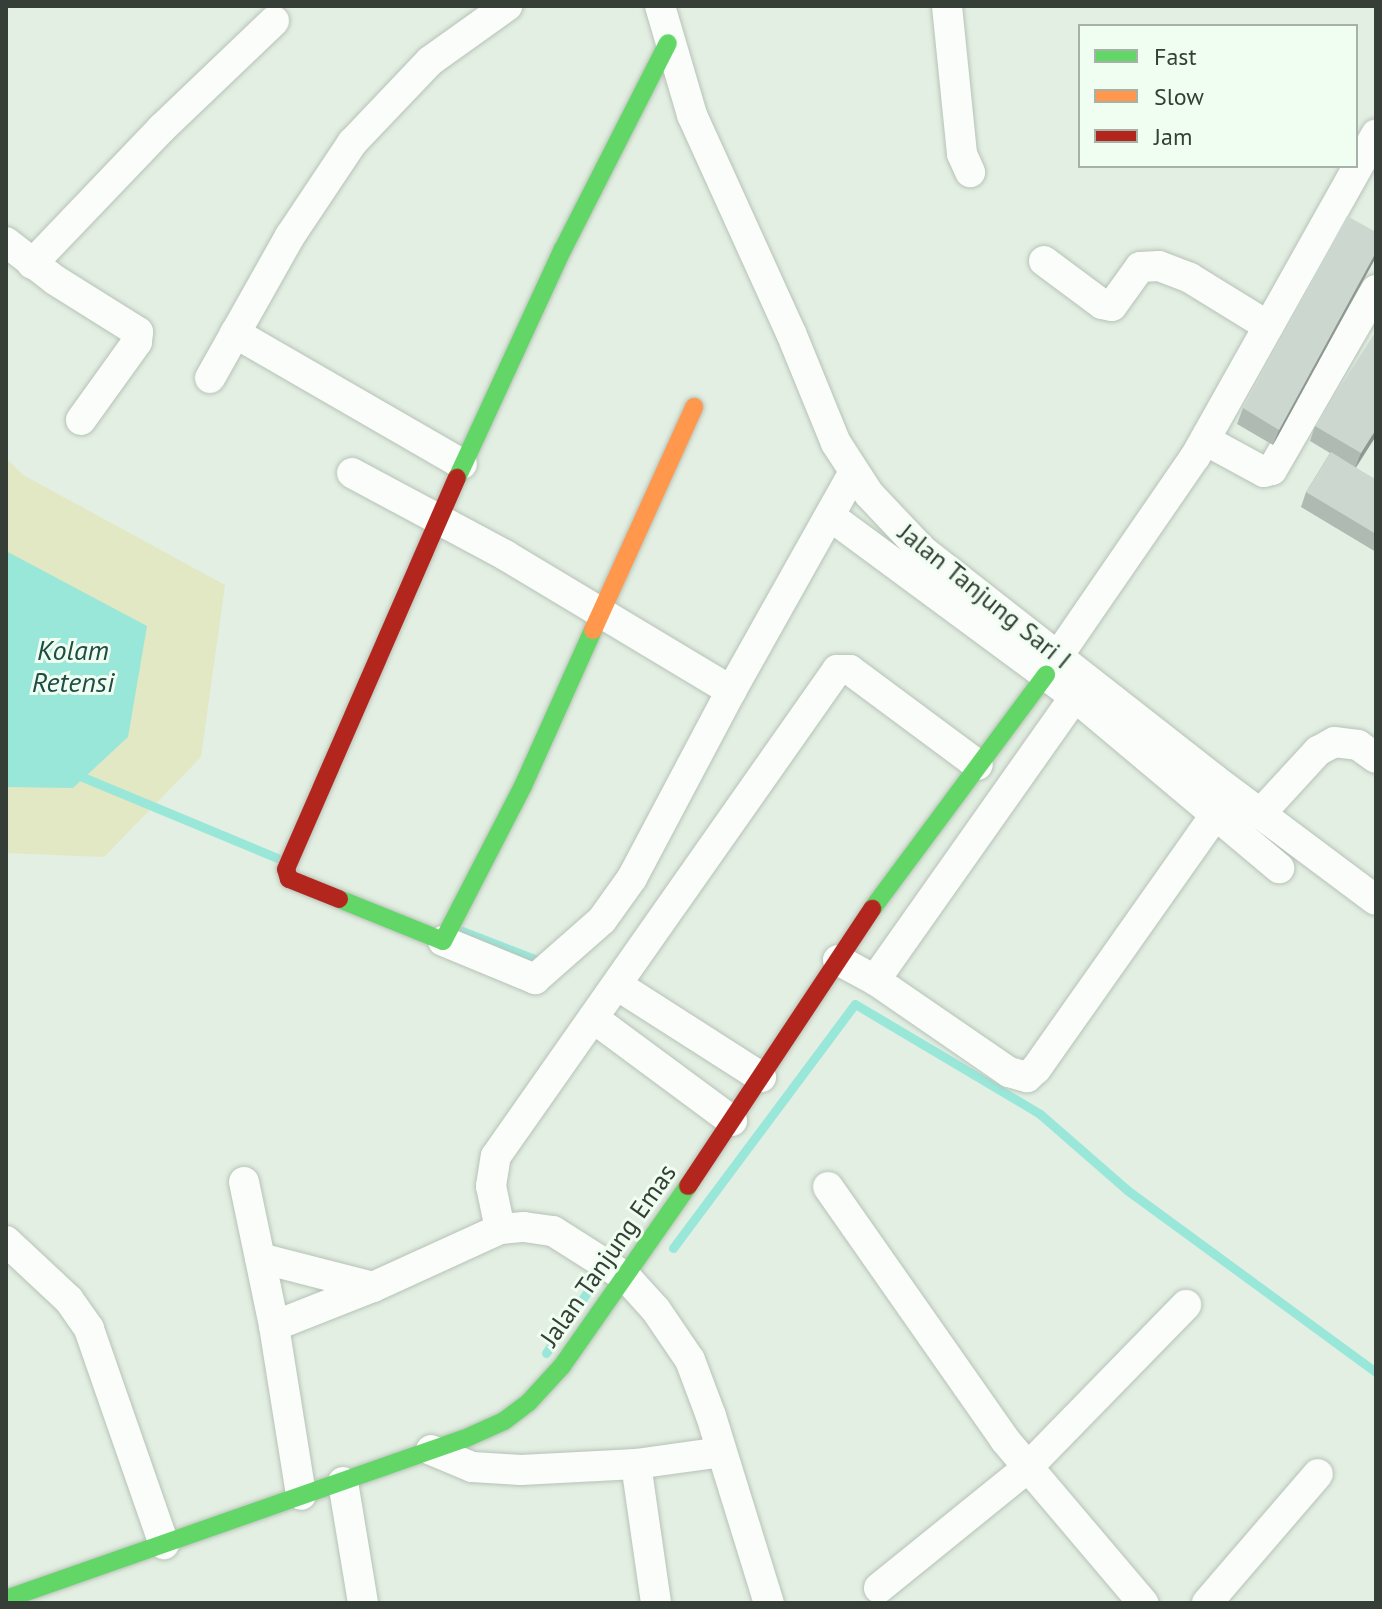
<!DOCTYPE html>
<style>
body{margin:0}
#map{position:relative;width:1382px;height:1609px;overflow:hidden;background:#e2efe2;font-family:"PT Sans",sans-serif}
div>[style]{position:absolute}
.green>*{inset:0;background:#e2e7c4}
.water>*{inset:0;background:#99e7d9}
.stream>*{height:9px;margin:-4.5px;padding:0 4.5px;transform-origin:4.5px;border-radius:4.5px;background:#99e7d9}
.roads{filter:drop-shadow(0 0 2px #b8c2b8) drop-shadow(0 0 2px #b8c2b8)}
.street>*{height:30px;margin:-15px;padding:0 15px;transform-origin:15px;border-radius:15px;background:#fbfdfb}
.fast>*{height:18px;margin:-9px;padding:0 9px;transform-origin:9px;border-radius:9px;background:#63d668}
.slow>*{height:18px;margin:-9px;padding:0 9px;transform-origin:9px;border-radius:9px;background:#ff974d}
.jam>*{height:18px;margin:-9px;padding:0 9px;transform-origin:9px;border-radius:9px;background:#b3261e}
.wall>*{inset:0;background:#afbab2}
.shaded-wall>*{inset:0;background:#8f9791}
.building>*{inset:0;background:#ccd8cf}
span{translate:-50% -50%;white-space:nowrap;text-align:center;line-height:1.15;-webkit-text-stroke:6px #f0fef1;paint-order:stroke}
.street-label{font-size:26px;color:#363f37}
.water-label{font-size:28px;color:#1e4d47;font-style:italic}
.frame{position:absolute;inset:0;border:8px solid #363f37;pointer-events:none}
.legend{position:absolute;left:1078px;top:24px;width:280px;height:144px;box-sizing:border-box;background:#f0fef1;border:2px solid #a6b2a7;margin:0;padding:10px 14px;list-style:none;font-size:24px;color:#363f37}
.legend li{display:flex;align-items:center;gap:16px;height:40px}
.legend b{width:40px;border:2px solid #a6b2a7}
</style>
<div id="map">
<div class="green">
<i style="clip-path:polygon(6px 458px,23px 475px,225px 585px,201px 757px,104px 857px,6px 853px)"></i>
</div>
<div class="water">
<i style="clip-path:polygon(6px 551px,147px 626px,128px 737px,73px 788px,6px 787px)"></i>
</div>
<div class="stream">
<i style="left:73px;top:773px;width:221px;rotate:22.6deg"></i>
<i style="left:462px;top:931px;width:89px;rotate:21.1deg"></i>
<i style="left:673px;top:1248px;width:304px;rotate:-53.3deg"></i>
<i style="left:855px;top:1004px;width:215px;rotate:30.7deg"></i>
<i style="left:1040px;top:1114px;width:116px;rotate:41.1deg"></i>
<i style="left:1127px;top:1190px;width:308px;rotate:36.2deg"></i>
<i style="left:546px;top:1353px;width:89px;rotate:-56deg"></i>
</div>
<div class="roads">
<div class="street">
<i style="left:660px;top:6px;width:114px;rotate:73.6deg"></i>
<i style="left:692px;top:115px;width:239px;rotate:65.6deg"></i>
<i style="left:791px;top:333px;width:119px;rotate:67.8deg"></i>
<i style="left:836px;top:443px;width:61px;rotate:57.1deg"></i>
<i style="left:869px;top:494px;width:77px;rotate:46.6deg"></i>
<i style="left:922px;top:550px;width:371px;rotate:38.1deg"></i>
<i style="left:1214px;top:779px;width:202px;rotate:36.8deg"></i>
<i style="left:947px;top:6px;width:149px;rotate:84.2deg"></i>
<i style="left:962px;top:154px;width:20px;rotate:66deg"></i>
<i style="left:6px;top:242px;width:62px;rotate:37.8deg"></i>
<i style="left:55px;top:280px;width:98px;rotate:32.1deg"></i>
<i style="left:138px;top:332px;width:10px;rotate:96deg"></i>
<i style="left:137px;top:342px;width:96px;rotate:125.7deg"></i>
<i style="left:1044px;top:261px;width:72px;rotate:36.6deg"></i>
<i style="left:1102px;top:304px;width:10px;rotate:11deg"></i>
<i style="left:1112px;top:306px;width:48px;rotate:-54.3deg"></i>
<i style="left:1140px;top:267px;width:19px;rotate:-3deg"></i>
<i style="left:1159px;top:266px;width:33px;rotate:21deg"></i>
<i style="left:1190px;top:278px;width:92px;rotate:31.6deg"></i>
<i style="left:32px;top:264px;width:188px;rotate:-46.3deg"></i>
<i style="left:162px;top:128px;width:155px;rotate:-43.7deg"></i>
<i style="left:235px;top:333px;width:262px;rotate:30deg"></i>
<i style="left:210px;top:378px;width:163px;rotate:-60.6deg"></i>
<i style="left:290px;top:236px;width:112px;rotate:-56.3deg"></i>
<i style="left:352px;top:143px;width:113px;rotate:-46.4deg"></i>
<i style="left:430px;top:61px;width:95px;rotate:-35.5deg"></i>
<i style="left:1205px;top:440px;width:67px;rotate:28.5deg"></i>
<i style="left:1264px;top:472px;width:8px;rotate:-14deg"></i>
<i style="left:1272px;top:470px;width:208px;rotate:-60deg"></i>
<i style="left:352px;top:473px;width:174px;rotate:28.2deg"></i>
<i style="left:505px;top:555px;width:264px;rotate:31deg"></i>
<i style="left:830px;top:516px;width:303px;rotate:36.4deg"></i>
<i style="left:1074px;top:696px;width:268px;rotate:40deg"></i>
<i style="left:1058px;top:656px;width:242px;rotate:-55.5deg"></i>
<i style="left:1195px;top:457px;width:370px;rotate:-60.7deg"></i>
<i style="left:1260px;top:814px;width:86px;rotate:-47.4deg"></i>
<i style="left:1318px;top:751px;width:18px;rotate:-29deg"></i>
<i style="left:1334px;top:742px;width:24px;rotate:7deg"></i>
<i style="left:1358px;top:745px;width:22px;rotate:36deg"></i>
<i style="left:443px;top:941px;width:100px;rotate:22.4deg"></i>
<i style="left:535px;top:979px;width:89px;rotate:-41.4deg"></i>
<i style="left:602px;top:920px;width:52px;rotate:-54.5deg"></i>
<i style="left:632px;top:878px;width:212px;rotate:-62.1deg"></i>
<i style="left:731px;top:691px;width:249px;rotate:-60.7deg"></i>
<i style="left:838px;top:960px;width:42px;rotate:28.4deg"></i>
<i style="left:875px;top:980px;width:163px;rotate:34.5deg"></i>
<i style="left:1009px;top:1072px;width:19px;rotate:16deg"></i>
<i style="left:1027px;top:1077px;width:12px;rotate:-42deg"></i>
<i style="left:1036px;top:1069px;width:311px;rotate:-54.8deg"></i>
<i style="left:875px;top:980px;width:366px;rotate:-54.8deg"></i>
<i style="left:617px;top:985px;width:171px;rotate:32.6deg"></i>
<i style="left:593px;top:1018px;width:173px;rotate:36.5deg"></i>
<i style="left:244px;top:1182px;width:147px;rotate:78.2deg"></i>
<i style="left:274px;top:1326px;width:171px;rotate:80.9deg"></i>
<i style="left:828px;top:1187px;width:309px;rotate:55deg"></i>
<i style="left:1005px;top:1440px;width:214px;rotate:49.7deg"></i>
<i style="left:500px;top:1229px;width:44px;rotate:-101.8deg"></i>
<i style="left:491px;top:1186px;width:30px;rotate:-81deg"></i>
<i style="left:496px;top:1156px;width:594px;rotate:-54.94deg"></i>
<i style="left:837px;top:670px;width:13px"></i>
<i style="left:850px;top:670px;width:159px;rotate:36.6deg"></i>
<i style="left:6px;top:1241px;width:86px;rotate:43.1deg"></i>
<i style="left:69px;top:1300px;width:35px;rotate:55deg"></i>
<i style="left:89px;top:1329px;width:228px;rotate:70.8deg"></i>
<i style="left:260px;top:1258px;width:117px;rotate:14.4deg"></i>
<i style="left:274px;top:1326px;width:106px;rotate:-21.5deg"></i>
<i style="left:373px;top:1287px;width:140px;rotate:-24.5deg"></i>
<i style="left:500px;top:1229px;width:24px;rotate:-5deg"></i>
<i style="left:524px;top:1227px;width:29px;rotate:8deg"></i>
<i style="left:553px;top:1231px;width:88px;rotate:32.4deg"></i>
<i style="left:627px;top:1278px;width:43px;rotate:47.8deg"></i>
<i style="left:656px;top:1310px;width:60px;rotate:55.8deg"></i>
<i style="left:690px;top:1360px;width:60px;rotate:69.4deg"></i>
<i style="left:711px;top:1416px;width:196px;rotate:72.8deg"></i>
<i style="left:431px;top:1450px;width:44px;rotate:22.5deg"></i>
<i style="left:472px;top:1467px;width:49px;rotate:3.5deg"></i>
<i style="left:521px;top:1470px;width:115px;rotate:-3deg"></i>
<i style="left:636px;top:1464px;width:86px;rotate:-8deg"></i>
<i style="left:636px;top:1464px;width:140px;rotate:81.8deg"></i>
<i style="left:343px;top:1482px;width:123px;rotate:80.6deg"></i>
<i style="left:879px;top:1588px;width:191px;rotate:-39deg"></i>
<i style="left:1027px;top:1468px;width:228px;rotate:-45.7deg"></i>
<i style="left:1207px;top:1603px;width:170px;rotate:-49.3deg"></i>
</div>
<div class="fast">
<i style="left:457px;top:478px;width:252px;rotate:-65.2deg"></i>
<i style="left:563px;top:249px;width:231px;rotate:-63deg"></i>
<i style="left:339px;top:899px;width:112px;rotate:22deg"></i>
<i style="left:443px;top:941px;width:174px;rotate:-62.7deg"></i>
<i style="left:523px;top:786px;width:171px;rotate:-65.8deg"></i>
<i style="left:872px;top:909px;width:292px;rotate:-53.4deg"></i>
<i style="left:6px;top:1599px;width:485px;rotate:-19.3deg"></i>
<i style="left:464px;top:1439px;width:44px;rotate:-24.2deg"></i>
<i style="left:504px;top:1421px;width:31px;rotate:-37deg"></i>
<i style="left:529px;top:1402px;width:49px;rotate:-47.5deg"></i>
<i style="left:562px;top:1366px;width:220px;rotate:-55deg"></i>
</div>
<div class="slow">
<i style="left:593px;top:630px;width:245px;rotate:-65.6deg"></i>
</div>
<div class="jam">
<i style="left:339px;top:899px;width:54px;rotate:-158.2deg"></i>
<i style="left:289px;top:879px;width:10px;rotate:-107deg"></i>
<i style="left:286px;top:869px;width:427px;rotate:-66.4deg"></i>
<i style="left:688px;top:1186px;width:333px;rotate:-56.4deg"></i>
</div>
</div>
<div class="wall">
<i style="clip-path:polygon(1376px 232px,1376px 257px,1273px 445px,1237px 424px,1243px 408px)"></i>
<i style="clip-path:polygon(1315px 426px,1376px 436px,1356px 468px,1376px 480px,1376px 552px,1301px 507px,1306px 492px,1330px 453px,1310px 441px)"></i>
</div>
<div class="shaded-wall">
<i style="clip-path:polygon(1376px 252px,1376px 257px,1273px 445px,1279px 430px)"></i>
<i style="clip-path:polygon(1376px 429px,1376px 436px,1355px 468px,1361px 453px)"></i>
</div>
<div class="building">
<i style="clip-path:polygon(1347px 216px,1376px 232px,1376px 252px,1279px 430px,1243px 408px)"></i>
<i style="clip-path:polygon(1376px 331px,1376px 429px,1361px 453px,1315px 426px)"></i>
<i style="clip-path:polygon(1331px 452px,1376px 480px,1376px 534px,1306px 492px)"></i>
</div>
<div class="street-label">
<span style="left:985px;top:596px;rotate:39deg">Jalan Tanjung Sari I</span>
<span style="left:608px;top:1255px;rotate:-55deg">Jalan Tanjung Emas</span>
</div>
<div class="water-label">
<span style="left:73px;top:666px">Kolam<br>Retensi</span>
</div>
<div class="frame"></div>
<ul class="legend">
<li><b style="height:10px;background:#63d668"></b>Fast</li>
<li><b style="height:10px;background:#ff974d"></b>Slow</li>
<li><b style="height:10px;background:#b3261e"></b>Jam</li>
</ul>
</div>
